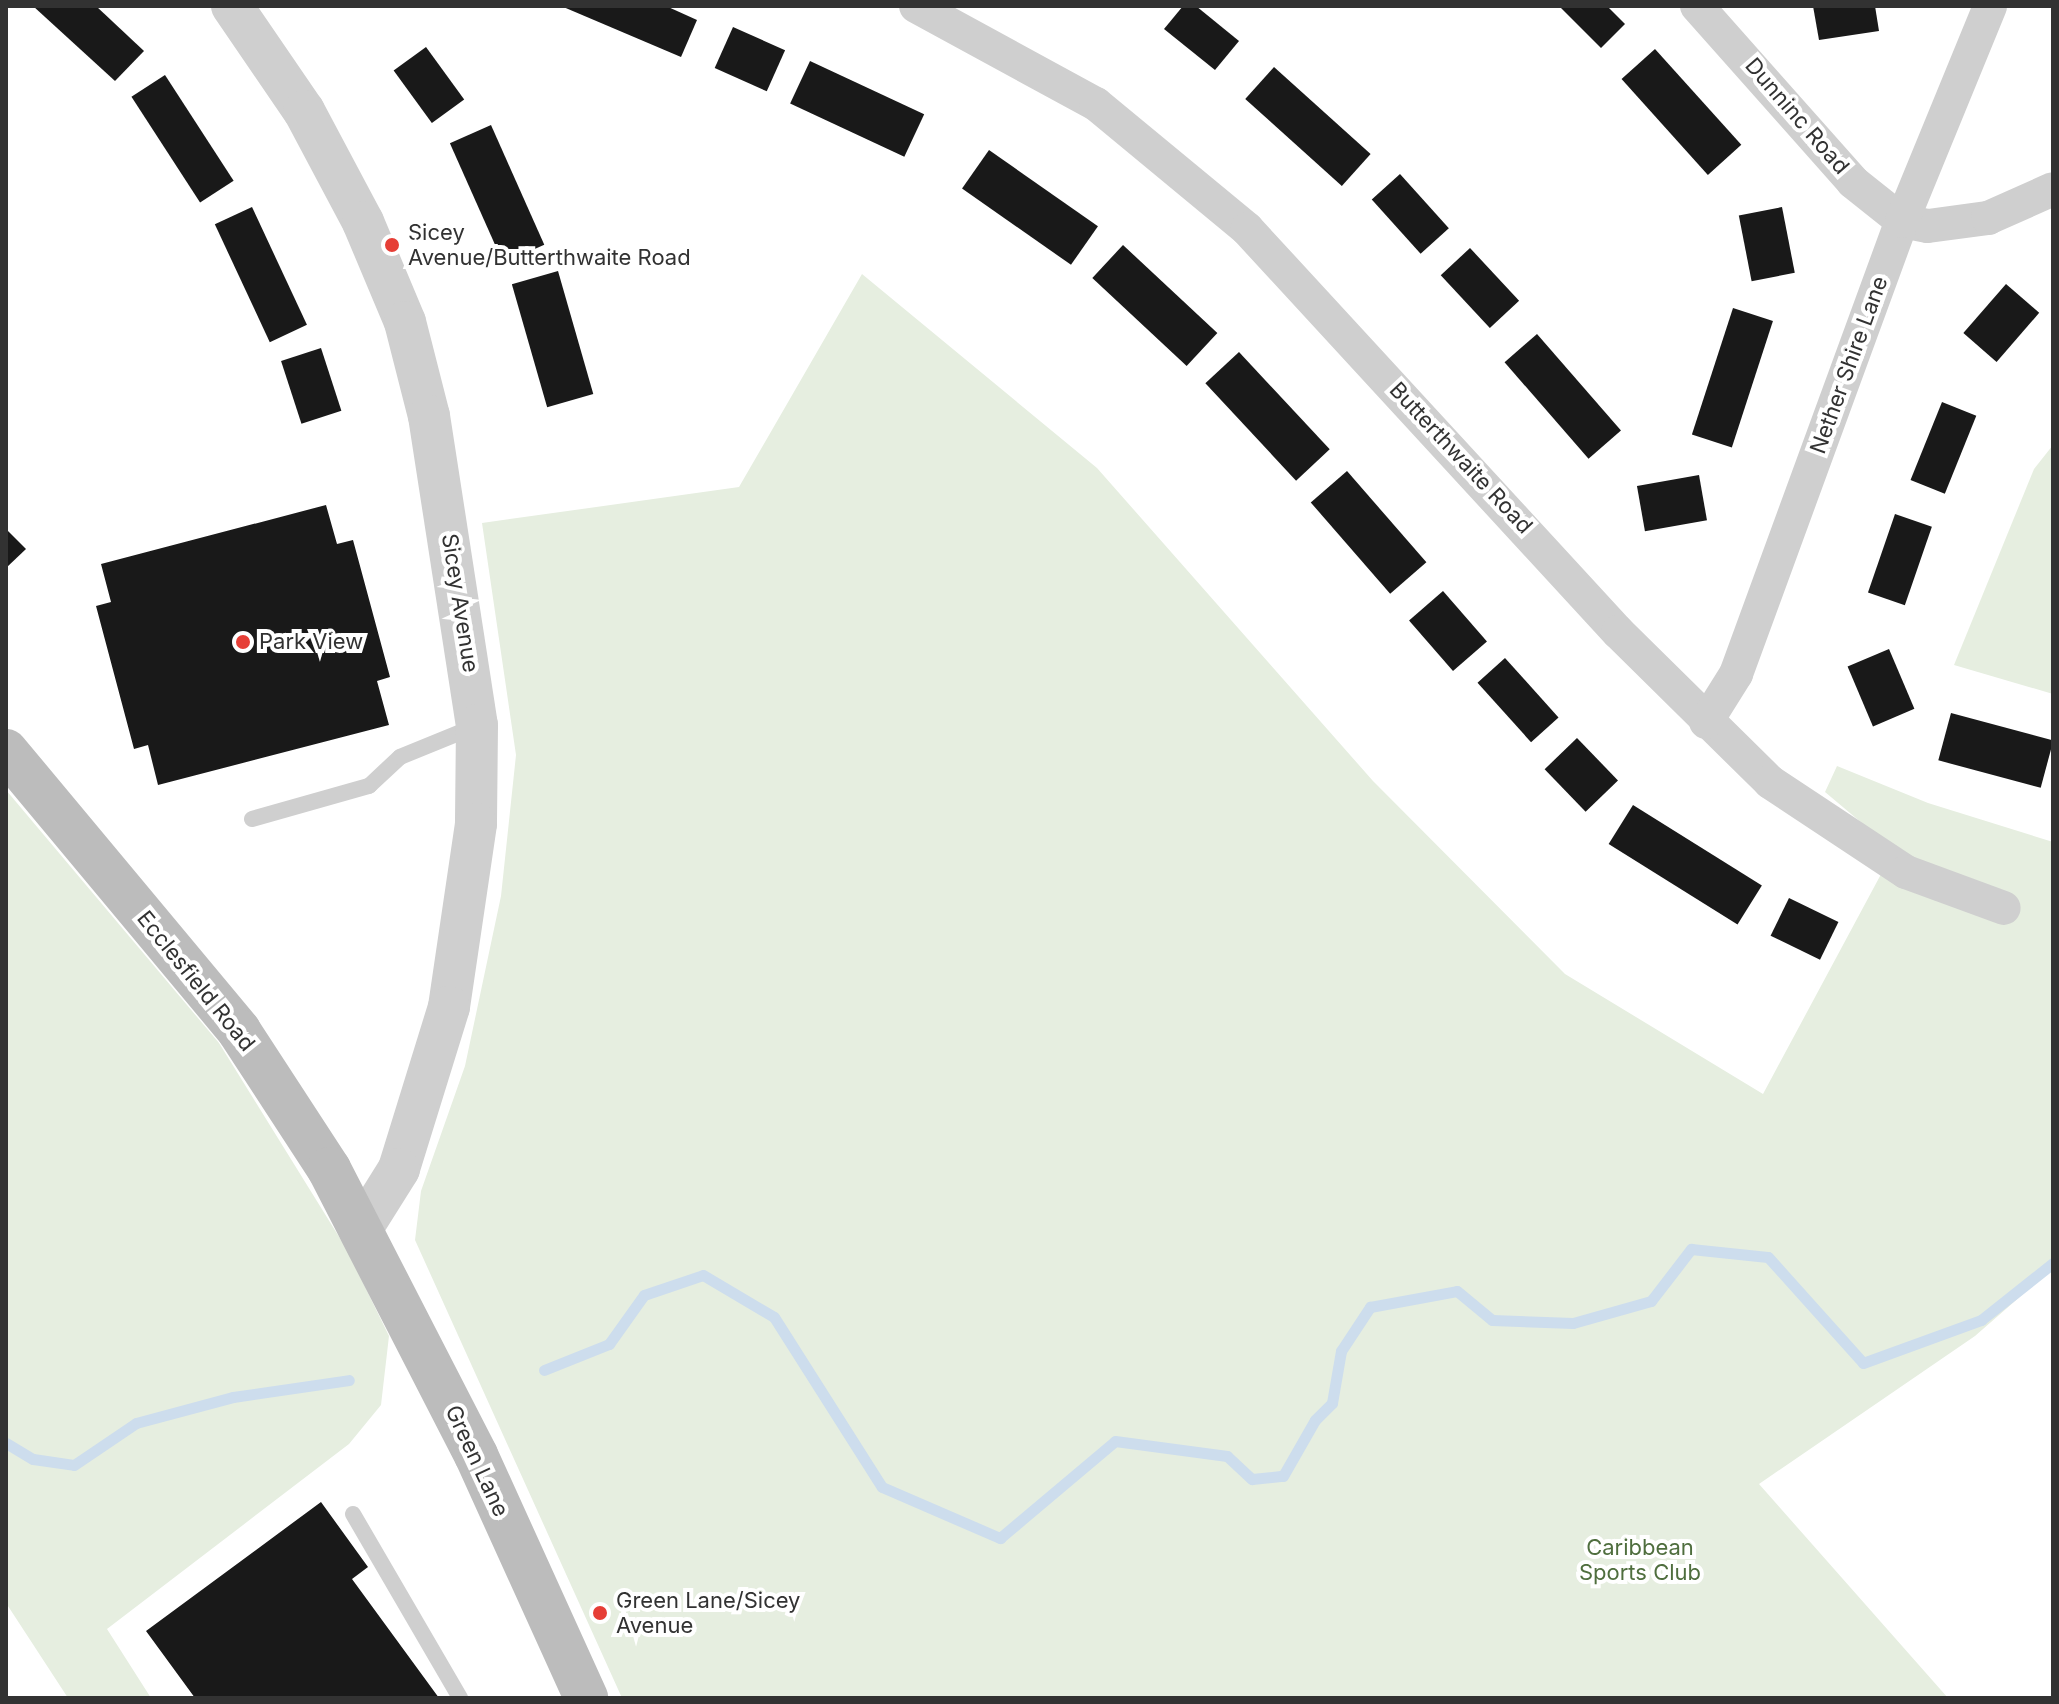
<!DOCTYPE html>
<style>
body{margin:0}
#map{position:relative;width:2059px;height:1704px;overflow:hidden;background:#fff;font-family:Inter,sans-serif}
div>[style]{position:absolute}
.green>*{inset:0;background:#e6eee0}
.stream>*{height:11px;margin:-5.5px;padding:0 5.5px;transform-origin:5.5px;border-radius:5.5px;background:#cddded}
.building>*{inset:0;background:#191919;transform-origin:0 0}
.service>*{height:16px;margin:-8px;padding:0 8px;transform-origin:8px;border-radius:8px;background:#cfcfcf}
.minor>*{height:34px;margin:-17px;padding:0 17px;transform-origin:17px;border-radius:17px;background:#cfcfcf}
.tertiary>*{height:42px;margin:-21px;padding:0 21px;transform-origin:21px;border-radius:21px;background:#cfcfcf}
.secondary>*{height:44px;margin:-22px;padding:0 22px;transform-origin:22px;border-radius:22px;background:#bcbcbc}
.dots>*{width:22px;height:22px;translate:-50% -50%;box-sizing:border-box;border:4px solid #fff;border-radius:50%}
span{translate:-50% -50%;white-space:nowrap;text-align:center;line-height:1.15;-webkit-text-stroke:8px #fff;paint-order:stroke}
.street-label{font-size:22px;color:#323232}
.poi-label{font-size:22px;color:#323232}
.left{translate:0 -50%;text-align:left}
.park-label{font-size:22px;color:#4f6e3e}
.frame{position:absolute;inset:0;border:8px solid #323232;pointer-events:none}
</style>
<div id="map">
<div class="green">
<i style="clip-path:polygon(862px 274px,1097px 468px,1373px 781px,1565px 974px,1763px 1094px,1894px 850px,1825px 792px,1837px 766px,1928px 803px,2053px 842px,2053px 1268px,1975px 1336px,1759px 1484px,1948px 1698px,622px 1698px,415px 1240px,421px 1191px,465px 1066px,501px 896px,516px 755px,482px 523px,739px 487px)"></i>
<i style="clip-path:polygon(2053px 445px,2053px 694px,1954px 665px,2034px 469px)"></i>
<i style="clip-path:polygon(6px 790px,219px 1043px,346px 1248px,389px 1336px,381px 1405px,349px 1444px,107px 1629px,151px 1698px,68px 1698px,6px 1603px)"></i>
</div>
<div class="stream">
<i style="left:544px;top:1370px;width:70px;rotate:-21.8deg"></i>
<i style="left:609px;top:1344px;width:60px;rotate:-54.5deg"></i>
<i style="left:644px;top:1295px;width:62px;rotate:-18.7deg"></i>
<i style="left:703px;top:1275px;width:82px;rotate:30.6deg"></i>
<i style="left:774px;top:1317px;width:201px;rotate:57.6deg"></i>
<i style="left:882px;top:1487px;width:129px;rotate:23.4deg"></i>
<i style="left:1000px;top:1538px;width:150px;rotate:-40.1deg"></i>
<i style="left:1115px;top:1441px;width:113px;rotate:7.6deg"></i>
<i style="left:1227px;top:1456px;width:34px;rotate:43deg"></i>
<i style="left:1252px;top:1479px;width:31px;rotate:-6deg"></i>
<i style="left:1283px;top:1476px;width:64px;rotate:-60.3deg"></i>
<i style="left:1315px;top:1420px;width:24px;rotate:-45deg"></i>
<i style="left:1332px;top:1403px;width:53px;rotate:-80.2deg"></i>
<i style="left:1341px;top:1351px;width:53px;rotate:-56.6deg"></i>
<i style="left:1370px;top:1307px;width:88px;rotate:-10.4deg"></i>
<i style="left:1457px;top:1291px;width:45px;rotate:39.6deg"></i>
<i style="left:1492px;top:1320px;width:81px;rotate:2.1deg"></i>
<i style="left:1573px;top:1323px;width:81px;rotate:-15.8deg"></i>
<i style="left:1651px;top:1301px;width:66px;rotate:-52.4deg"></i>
<i style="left:1691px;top:1249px;width:77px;rotate:5.9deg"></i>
<i style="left:1768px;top:1257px;width:142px;rotate:48.1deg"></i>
<i style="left:1863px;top:1363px;width:126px;rotate:-20deg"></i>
<i style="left:1981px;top:1320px;width:92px;rotate:-38.4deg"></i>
<i style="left:6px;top:1443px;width:31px;rotate:31deg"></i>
<i style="left:33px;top:1459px;width:41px;rotate:8.3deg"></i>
<i style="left:74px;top:1465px;width:75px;rotate:-34.1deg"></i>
<i style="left:136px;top:1423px;width:100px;rotate:-15deg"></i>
<i style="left:233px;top:1397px;width:117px;rotate:-8.3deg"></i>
</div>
<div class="building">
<i style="clip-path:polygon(33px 6px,96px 6px,144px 51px,115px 81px)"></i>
<i style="clip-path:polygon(561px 6px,666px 6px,697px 20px,681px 57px)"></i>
<i style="clip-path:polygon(1183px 6px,1196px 6px,1239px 41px,1215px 70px,1164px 29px)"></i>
<i style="clip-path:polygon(1559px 6px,1607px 6px,1625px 24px,1601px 48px)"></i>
<i style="clip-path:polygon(1813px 6px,1875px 6px,1879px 31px,1819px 40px)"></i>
<i style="left:733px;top:27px;width:57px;height:45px;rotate:24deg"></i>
<i style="left:426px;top:47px;width:65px;height:40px;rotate:54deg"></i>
<i style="left:1655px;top:49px;width:129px;height:45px;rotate:48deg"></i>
<i style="left:810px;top:61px;width:126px;height:47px;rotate:25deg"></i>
<i style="left:1274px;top:67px;width:130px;height:43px;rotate:42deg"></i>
<i style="left:165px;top:75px;width:126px;height:40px;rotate:57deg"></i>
<i style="left:491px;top:125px;width:131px;height:45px;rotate:66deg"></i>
<i style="left:989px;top:150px;width:133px;height:47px;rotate:35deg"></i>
<i style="left:1400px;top:174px;width:73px;height:38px;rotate:48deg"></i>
<i style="left:252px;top:207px;width:130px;height:41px;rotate:65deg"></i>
<i style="left:1782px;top:207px;width:67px;height:44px;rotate:79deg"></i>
<i style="left:1123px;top:245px;width:129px;height:45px;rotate:43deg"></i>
<i style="left:1470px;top:248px;width:72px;height:40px;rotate:47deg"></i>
<i style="left:558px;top:271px;width:128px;height:48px;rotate:74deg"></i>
<i style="left:2006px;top:284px;width:44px;height:65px;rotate:41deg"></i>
<i style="left:1733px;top:308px;width:42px;height:133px;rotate:18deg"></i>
<i style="left:1537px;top:334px;width:128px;height:43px;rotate:49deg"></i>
<i style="left:321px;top:348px;width:66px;height:42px;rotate:72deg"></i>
<i style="left:1239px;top:352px;width:133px;height:46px;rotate:47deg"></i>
<i style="left:1942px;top:402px;width:37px;height:84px;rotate:22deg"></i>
<i style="left:1347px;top:471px;width:121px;height:48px;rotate:49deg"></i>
<i style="left:1699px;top:475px;width:46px;height:63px;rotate:80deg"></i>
<i style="clip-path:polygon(326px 505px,337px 544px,353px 540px,390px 677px,377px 681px,389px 725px,158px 785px,148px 745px,134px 749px,96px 606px,111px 602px,101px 564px)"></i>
<i style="left:1895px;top:514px;width:39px;height:83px;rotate:19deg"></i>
<i style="clip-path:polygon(6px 529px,26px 549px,6px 568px)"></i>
<i style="left:1443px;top:591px;width:67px;height:45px;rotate:49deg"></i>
<i style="left:1889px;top:649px;width:65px;height:45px;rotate:67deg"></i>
<i style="left:1505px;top:658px;width:80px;height:37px;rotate:48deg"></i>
<i style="left:1951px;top:713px;width:106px;height:49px;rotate:15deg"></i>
<i style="left:1577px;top:738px;width:59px;height:45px;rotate:46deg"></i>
<i style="left:1633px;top:805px;width:152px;height:46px;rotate:32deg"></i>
<i style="left:1789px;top:898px;width:55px;height:42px;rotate:26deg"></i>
<i style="clip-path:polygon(321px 1502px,368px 1567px,352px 1579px,439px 1698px,195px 1698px,146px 1631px)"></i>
</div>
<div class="service">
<i style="left:252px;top:819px;width:122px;rotate:-15.8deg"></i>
<i style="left:369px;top:786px;width:42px;rotate:-43.1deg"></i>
<i style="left:400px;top:757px;width:82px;rotate:-22.2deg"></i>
<i style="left:353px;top:1514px;width:213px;rotate:59.8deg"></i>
</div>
<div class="minor">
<i style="left:916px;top:6px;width:205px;rotate:28.6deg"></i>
<i style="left:1096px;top:104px;width:196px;rotate:39.6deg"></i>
<i style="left:1247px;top:229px;width:548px;rotate:47.37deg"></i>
<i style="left:1618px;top:632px;width:214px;rotate:44.6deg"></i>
<i style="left:1770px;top:782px;width:163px;rotate:33.5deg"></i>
<i style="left:1906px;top:872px;width:104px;rotate:20.2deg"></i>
<i style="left:1697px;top:6px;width:235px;rotate:48.4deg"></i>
<i style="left:1853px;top:182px;width:63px;rotate:38.5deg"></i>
<i style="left:1902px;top:221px;width:26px;rotate:11deg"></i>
<i style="left:1928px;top:226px;width:61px;rotate:-7.6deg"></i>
<i style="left:1988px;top:218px;width:71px;rotate:-24deg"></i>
<i style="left:1706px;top:722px;width:57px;rotate:-58deg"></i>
<i style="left:1736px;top:674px;width:482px;rotate:-69.9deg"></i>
<i style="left:1902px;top:221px;width:232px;rotate:-67.7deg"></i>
</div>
<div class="tertiary">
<i style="left:232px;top:6px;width:127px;rotate:55.6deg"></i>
<i style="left:304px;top:111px;width:126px;rotate:62deg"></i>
<i style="left:363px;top:222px;width:108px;rotate:67.2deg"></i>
<i style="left:405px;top:322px;width:97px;rotate:75.7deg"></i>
<i style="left:429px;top:416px;width:313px;rotate:81.2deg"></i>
<i style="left:477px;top:725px;width:99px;rotate:90.6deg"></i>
<i style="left:476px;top:824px;width:185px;rotate:98.4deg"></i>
<i style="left:449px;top:1007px;width:170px;rotate:107.2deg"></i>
<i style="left:399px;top:1169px;width:70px;rotate:122.1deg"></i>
</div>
<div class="secondary">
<i style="left:6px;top:751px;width:364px;rotate:50.2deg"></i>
<i style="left:239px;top:1031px;width:165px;rotate:56.9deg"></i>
<i style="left:329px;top:1169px;width:322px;rotate:62.8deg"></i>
<i style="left:476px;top:1455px;width:267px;rotate:65.6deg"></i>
</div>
<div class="dots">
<i style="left:392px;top:245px;background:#e63e36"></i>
<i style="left:243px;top:642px;background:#e63e36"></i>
<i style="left:600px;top:1613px;background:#e63e36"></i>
</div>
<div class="street-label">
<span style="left:1797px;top:116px;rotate:49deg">Dunninc Road</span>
<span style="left:1849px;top:365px;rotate:-70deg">Nether Shire Lane</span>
<span style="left:1461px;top:458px;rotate:47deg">Butterthwaite Road</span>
<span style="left:460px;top:603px;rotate:81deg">Sicey Avenue</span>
<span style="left:196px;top:981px;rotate:51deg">Ecclesfield Road</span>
<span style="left:477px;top:1461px;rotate:65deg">Green Lane</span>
</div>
<div class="poi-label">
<span class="left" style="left:408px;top:245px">Sicey<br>Avenue/Butterthwaite Road</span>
<span class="left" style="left:259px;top:642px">Park View</span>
<span class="left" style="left:616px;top:1613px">Green Lane/Sicey<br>Avenue</span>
</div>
<div class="park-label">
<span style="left:1640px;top:1560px">Caribbean<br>Sports Club</span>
</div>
<div class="frame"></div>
</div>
